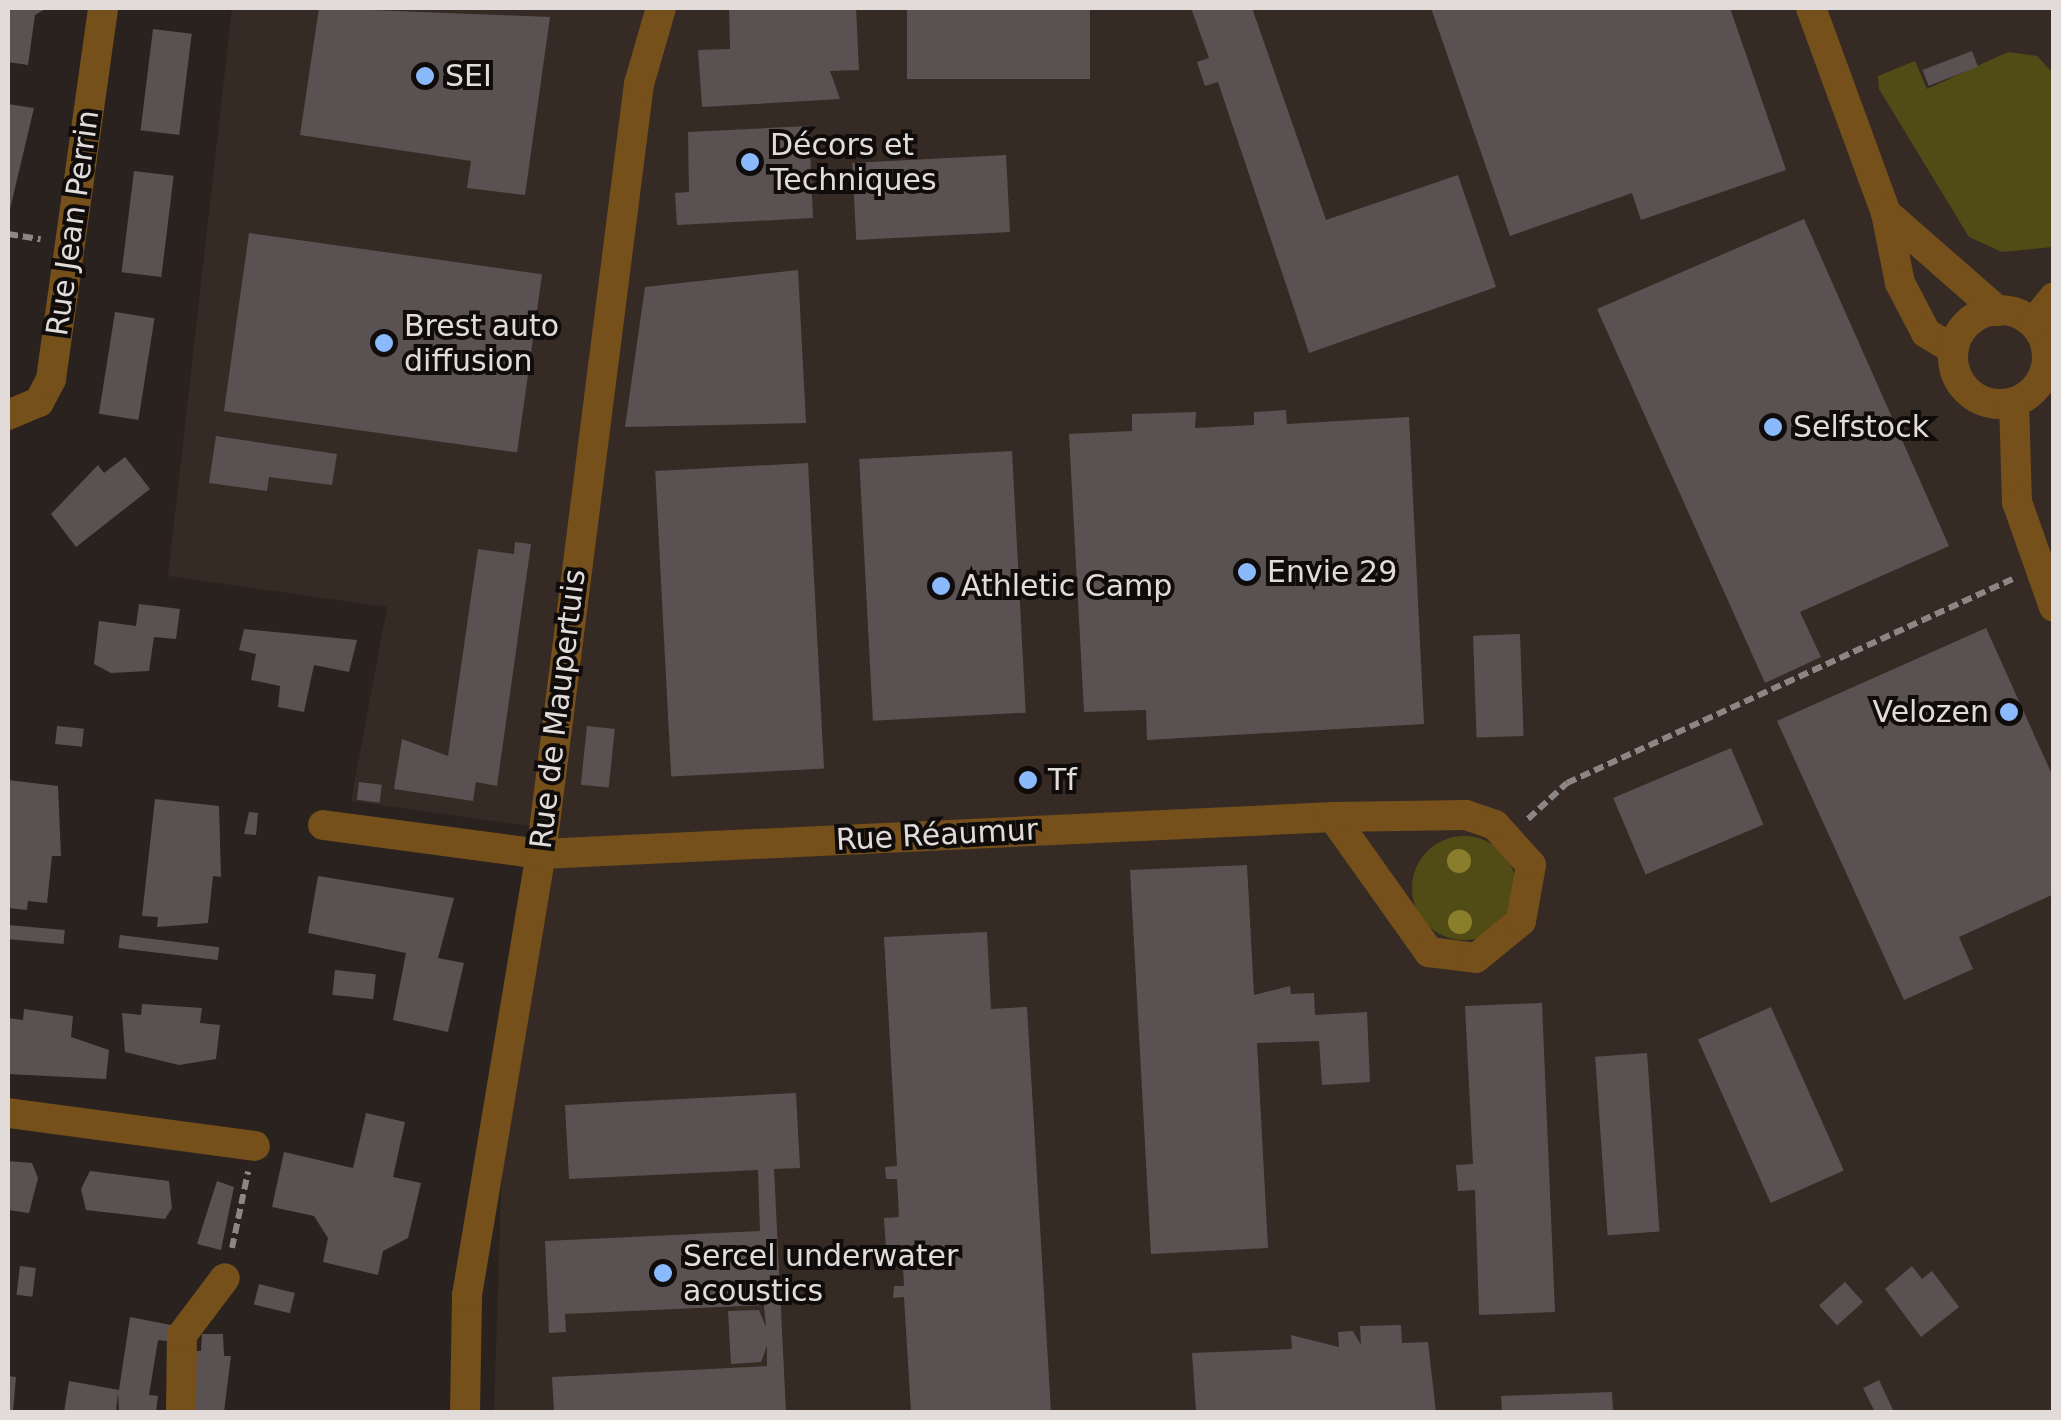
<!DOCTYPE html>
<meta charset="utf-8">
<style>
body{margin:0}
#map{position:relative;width:2061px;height:1420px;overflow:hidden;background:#29221f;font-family:"DejaVu Sans",sans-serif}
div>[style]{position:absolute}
.built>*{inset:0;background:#362a25}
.green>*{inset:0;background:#514b16}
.round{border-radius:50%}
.building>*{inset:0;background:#5a5252;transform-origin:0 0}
.path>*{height:6px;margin-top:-3px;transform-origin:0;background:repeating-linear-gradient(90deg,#8c8684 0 10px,transparent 0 15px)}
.minor>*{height:30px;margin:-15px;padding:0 15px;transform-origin:15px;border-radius:15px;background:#75501b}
.minor>.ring{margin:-15px;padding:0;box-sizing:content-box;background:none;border:30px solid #75501b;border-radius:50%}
.trees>*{width:24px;height:24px;margin:-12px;border-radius:50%;background:#8a7e2d}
.dots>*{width:28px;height:28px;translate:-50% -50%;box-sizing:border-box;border:5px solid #0f0c0b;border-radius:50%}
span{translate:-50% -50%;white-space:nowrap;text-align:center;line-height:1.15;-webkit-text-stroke:8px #0f0c0b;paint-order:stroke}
.poi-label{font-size:30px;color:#e1dcda}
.left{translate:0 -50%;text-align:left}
.right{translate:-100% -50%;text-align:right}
.street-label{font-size:30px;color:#e1dcda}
.frame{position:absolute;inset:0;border:10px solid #e1dcda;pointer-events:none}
</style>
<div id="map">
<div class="built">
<i style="clip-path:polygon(232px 8px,2053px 8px,2053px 1412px,494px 1412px,505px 1069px,544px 828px,351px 801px,387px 607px,168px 576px)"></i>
</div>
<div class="green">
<i style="clip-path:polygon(2008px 52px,2037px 56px,2053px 73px,2053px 247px,2002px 252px,1969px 237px,1879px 89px,1878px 76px,1915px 61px,1927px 89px)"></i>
<i class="round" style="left:1412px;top:836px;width:104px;height:104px"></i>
</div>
<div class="building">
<i style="clip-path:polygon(8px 8px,47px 8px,35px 15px,28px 65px,8px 62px)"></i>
<i style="clip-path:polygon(319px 8px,550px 17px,525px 195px,467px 188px,471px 161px,300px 135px)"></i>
<i style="clip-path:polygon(729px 8px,856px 8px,859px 70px,830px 71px,840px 99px,702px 107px,698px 50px,730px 49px)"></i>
<i style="left:907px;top:8px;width:183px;height:71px"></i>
<i style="clip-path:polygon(1191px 8px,1252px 8px,1326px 220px,1458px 175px,1496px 287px,1309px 353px,1218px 82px,1205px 86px,1197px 62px,1209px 58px)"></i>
<i style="clip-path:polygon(1431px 8px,1730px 8px,1786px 170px,1641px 220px,1632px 193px,1510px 236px)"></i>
<i style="left:153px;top:29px;width:39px;height:102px;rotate:7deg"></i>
<i style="left:1972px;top:51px;width:17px;height:53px;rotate:69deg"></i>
<i style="clip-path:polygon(8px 104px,34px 108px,10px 209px,8px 209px)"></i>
<i style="clip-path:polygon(809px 126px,813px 218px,677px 225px,675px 193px,689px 192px,688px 132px)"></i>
<i style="left:1006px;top:155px;width:77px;height:154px;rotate:87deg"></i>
<i style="left:134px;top:171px;width:40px;height:102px;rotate:7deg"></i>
<i style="clip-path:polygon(1804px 219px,1949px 546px,1800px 612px,1821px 657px,1765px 683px,1597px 309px)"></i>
<i style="left:249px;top:233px;width:296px;height:180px;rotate:8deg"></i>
<i style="clip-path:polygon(798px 270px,806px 423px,625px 427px,645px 287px)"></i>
<i style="left:115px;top:312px;width:40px;height:103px;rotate:9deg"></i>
<i style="clip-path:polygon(1286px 410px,1287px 424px,1409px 417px,1424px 724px,1147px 740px,1146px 710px,1084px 712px,1069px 434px,1132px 431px,1132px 414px,1196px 412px,1195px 428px,1254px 425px,1254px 412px)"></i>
<i style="clip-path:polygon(216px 436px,337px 454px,332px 485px,269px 477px,267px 491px,209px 483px)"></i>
<i style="left:1012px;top:451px;width:262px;height:153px;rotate:87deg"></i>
<i style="clip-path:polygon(125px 457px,150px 489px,76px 547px,51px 514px,98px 465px,104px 473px)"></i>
<i style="left:808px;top:463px;width:306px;height:153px;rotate:87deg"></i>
<i style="clip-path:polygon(515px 542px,531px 544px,497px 786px,476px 782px,473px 801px,394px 789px,402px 739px,448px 756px,478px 549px,514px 554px)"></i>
<i style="clip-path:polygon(139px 604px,180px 609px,176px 639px,154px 637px,149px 671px,111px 673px,94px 664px,99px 621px,136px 626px)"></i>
<i style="clip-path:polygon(1986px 628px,2054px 779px,2054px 894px,1959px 937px,1973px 969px,1904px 1000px,1777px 721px)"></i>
<i style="clip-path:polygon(244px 629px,357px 640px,349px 672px,314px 665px,304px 712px,278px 707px,280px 686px,251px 680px,256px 654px,239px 650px)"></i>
<i style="left:1520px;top:634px;width:102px;height:47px;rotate:88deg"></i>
<i style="left:57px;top:726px;width:27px;height:18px;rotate:6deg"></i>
<i style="left:587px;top:726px;width:28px;height:59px;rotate:6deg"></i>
<i style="left:1731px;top:748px;width:83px;height:128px;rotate:67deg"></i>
<i style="clip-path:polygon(8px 780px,58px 786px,61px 856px,52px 856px,47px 903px,28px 901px,27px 910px,8px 908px)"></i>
<i style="left:359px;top:782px;width:23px;height:18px;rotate:7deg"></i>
<i style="clip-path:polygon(155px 799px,219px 806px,221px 877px,213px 876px,208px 923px,157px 927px,158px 917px,142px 916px)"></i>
<i style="clip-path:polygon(249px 812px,258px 813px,256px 835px,244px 834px)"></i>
<i style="clip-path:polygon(1247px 865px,1254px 995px,1290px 986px,1291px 994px,1314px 993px,1315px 1015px,1367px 1012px,1370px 1082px,1322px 1085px,1319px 1041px,1257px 1043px,1268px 1248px,1151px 1254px,1130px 870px)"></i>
<i style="clip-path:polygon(318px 876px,454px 898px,438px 958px,464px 963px,448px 1032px,393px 1020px,406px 953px,308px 933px)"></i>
<i style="left:8px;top:925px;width:57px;height:14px;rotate:5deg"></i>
<i style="clip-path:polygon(987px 932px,991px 1009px,1027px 1007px,1051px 1412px,911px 1412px,904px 1297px,893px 1298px,894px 1286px,904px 1286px,902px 1248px,886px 1249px,884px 1218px,899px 1217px,897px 1179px,886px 1179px,885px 1167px,897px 1166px,884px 937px)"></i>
<i style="left:120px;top:935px;width:100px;height:13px;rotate:7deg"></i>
<i style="left:335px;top:970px;width:41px;height:25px;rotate:6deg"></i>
<i style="clip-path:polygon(1542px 1003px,1555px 1312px,1479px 1315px,1475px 1190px,1458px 1191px,1456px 1165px,1473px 1164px,1465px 1006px)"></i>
<i style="clip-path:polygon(142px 1004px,202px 1008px,200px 1023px,220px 1025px,216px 1059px,179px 1065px,125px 1052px,122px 1013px,141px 1015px)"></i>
<i style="left:1771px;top:1007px;width:179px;height:80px;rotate:66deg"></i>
<i style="clip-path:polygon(24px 1009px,73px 1016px,71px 1037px,109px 1050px,106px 1079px,8px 1074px,8px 1018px,23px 1020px)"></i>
<i style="left:1647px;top:1053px;width:179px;height:52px;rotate:86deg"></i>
<i style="clip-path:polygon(796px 1093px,800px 1168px,774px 1169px,786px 1412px,554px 1412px,552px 1377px,767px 1366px,767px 1346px,761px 1362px,731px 1364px,728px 1311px,759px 1310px,766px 1327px,764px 1305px,565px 1314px,566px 1332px,549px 1333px,545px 1241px,760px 1231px,758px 1170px,569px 1179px,565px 1105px)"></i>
<i style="clip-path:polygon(366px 1113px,405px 1122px,393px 1177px,421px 1183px,408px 1238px,383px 1251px,378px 1275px,323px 1262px,328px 1238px,314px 1216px,272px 1207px,284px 1152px,353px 1168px)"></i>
<i style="clip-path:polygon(8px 1161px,32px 1163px,38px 1178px,29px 1213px,8px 1210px)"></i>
<i style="clip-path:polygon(90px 1171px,169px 1181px,172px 1208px,165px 1219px,86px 1210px,81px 1189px)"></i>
<i style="clip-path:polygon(217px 1181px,234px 1187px,221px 1250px,197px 1244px)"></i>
<i style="left:20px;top:1266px;width:16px;height:29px;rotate:7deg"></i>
<i style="clip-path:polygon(1912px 1266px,1922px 1279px,1932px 1271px,1959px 1307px,1921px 1337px,1885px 1289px)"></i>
<i style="left:1845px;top:1282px;width:27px;height:35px;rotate:48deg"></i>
<i style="left:259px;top:1284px;width:37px;height:21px;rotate:14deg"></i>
<i style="clip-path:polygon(130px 1317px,176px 1326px,174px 1342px,158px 1340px,149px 1395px,158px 1396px,156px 1412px,119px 1412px,118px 1393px,116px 1412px,64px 1412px,69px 1381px,119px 1390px)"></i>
<i style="clip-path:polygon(1401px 1325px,1402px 1343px,1428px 1342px,1436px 1412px,1196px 1412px,1192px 1353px,1292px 1349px,1291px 1335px,1339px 1347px,1338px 1332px,1353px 1331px,1361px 1345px,1360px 1326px)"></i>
<i style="clip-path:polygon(202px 1334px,223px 1334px,224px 1356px,231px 1356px,224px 1412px,185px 1412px,186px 1351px,201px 1351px)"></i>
<i style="clip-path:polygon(8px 1376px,16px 1377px,13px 1412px,8px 1412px)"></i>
<i style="clip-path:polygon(1879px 1380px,1894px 1412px,1875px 1412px,1863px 1388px)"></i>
<i style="clip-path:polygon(1612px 1392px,1613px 1412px,1502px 1412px,1501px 1396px)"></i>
</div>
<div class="path">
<i style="left:8px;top:234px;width:33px;rotate:9deg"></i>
<i style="left:1528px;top:819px;width:53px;rotate:-42.7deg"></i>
<i style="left:1567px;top:783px;width:490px;rotate:-24.6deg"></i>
<i style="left:232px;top:1248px;width:78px;rotate:-78.1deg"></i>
</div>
<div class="minor">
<i style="left:1811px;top:8px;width:218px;rotate:69.9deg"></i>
<i style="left:1886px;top:213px;width:71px;rotate:78.7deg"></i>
<i style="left:1900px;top:283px;width:56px;rotate:62.5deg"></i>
<i style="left:1926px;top:333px;width:31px;rotate:31deg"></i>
<i style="left:1886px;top:213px;width:149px;rotate:41.2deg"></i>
<i class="ring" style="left:1953px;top:310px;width:64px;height:64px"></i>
<i style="left:2033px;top:323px;width:33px;rotate:-51deg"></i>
<i style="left:2014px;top:402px;width:100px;rotate:88.3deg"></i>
<i style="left:2017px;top:502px;width:111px;rotate:70.6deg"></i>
<i style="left:8px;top:415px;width:34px;rotate:-23deg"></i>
<i style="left:39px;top:402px;width:26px;rotate:-62deg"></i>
<i style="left:51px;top:379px;width:375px;rotate:-82deg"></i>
<i style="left:323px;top:825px;width:220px;rotate:7.6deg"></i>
<i style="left:541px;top:854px;width:793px;rotate:-2.67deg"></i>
<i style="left:1333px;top:817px;width:166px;rotate:54.6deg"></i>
<i style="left:1429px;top:952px;width:47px;rotate:7.3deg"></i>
<i style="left:1476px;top:958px;width:58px;rotate:-39.4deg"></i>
<i style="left:1521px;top:921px;width:57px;rotate:-79.9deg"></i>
<i style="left:1531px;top:865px;width:54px;rotate:-132deg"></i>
<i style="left:1495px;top:825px;width:31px;rotate:-161deg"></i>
<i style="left:1466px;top:815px;width:133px;rotate:179.1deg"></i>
<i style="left:8px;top:1113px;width:249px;rotate:7.6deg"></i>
<i style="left:181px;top:1412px;width:77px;rotate:-89.3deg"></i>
<i style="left:182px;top:1335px;width:71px;rotate:-53deg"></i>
<i style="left:465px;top:1412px;width:117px;rotate:-89deg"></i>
<i style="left:467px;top:1295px;width:447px;rotate:-80.5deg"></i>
<i style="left:541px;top:854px;width:776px;rotate:-82.75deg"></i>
<i style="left:639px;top:84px;width:79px;rotate:-73.9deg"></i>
</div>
<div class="trees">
<i style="left:1459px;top:861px"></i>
<i style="left:1460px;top:922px"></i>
</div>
<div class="dots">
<i style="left:425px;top:76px;background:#8abafc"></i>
<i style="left:750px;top:162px;background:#8abafc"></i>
<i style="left:384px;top:343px;background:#8abafc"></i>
<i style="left:1773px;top:427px;background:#8abafc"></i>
<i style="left:1247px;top:572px;background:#8abafc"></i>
<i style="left:941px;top:586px;background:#8abafc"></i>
<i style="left:2009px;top:712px;background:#8abafc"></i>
<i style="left:1028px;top:780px;background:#8abafc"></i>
<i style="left:663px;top:1273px;background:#8abafc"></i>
</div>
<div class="poi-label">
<span class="left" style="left:445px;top:76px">SEI</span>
<span class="left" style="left:770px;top:162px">Décors et<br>Techniques</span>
<span class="left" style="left:404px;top:343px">Brest auto<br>diffusion</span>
<span class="left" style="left:1793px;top:427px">Selfstock</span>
<span class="left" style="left:1267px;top:572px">Envie 29</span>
<span class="left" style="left:961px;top:586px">Athletic Camp</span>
<span class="right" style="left:1989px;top:712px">Velozen</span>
<span class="left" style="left:1048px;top:780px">Tf</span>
<span class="left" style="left:683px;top:1273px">Sercel underwater<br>acoustics</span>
</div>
<div class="street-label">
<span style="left:73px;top:223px;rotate:-82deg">Rue Jean Perrin</span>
<span style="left:558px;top:709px;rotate:-83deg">Rue de Maupertuis</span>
<span style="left:937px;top:835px;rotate:-3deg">Rue Réaumur</span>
</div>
<div class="frame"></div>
</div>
